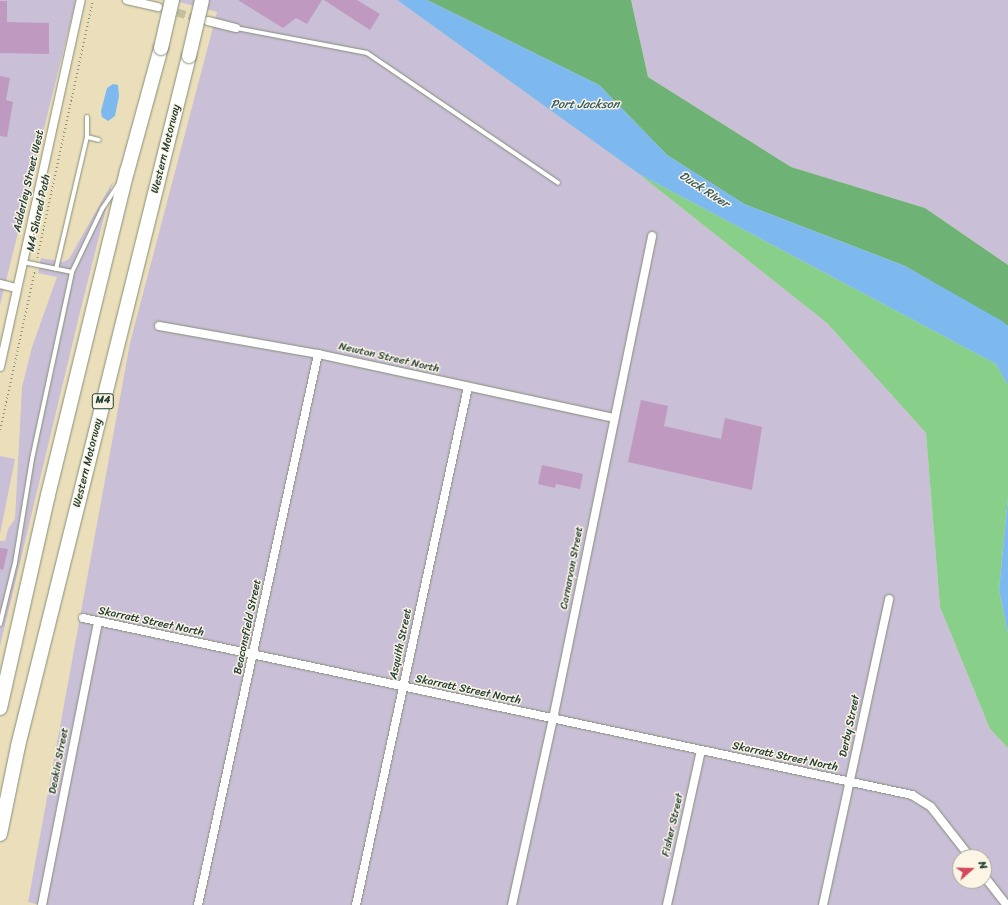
<!DOCTYPE html>
<style>
body{margin:0}
#map{position:relative;width:1008px;height:905px;overflow:hidden;background:#ebdfbb;font-family:Sriracha,sans-serif}
div>[style]{position:absolute}
.industrial>*{inset:0;background:#c9bfd7}
.green>*{inset:0;background:#88cf8a}
.forest>*{inset:0;background:#6eb276}
.water>*{inset:0;background:#7db8ef}
.building>*{inset:0;background:#bf99c0}
.minor-tunnel>*{height:8px;margin-top:-4px;transform-origin:0;background:repeating-linear-gradient(90deg,#c2bfa0 0 8px,transparent 0 12px)}
.path>*{height:1.5px;margin-top:-0.75px;transform-origin:0;background:repeating-linear-gradient(90deg,#858e78 0 1px,transparent 0 4px)}
.roads{filter:drop-shadow(0 0 1px #858e78) drop-shadow(0 0 1px #858e78)}
.service>*{height:4px;margin:-2px;padding:0 2px;transform-origin:2px;border-radius:2px;background:#fff}
.minor>*{height:8px;margin:-4px;padding:0 4px;transform-origin:4px;border-radius:4px;background:#fff}
.motorway>*{height:14px;margin:-7px;padding:0 7px;transform-origin:7px;border-radius:7px;background:#fff}
.bridges{filter:drop-shadow(0 0 1px #858e78) drop-shadow(0 0 1px #858e78)}
.motorway-bridge>*{height:14px;margin:-7px;padding:0 7px;transform-origin:7px;border-radius:7px;background:#fff}
span{translate:-50% -50%;white-space:nowrap;text-align:center;line-height:1.15;-webkit-text-stroke:3px #fcf5e5;paint-order:stroke}
.shield-label span{padding:1px 3px;background:#fcf5e5;border:1px solid;border-radius:3px;-webkit-text-stroke-width:0}
.shield-label{font-size:10px;color:#1f3d34;font-weight:700}
.street-label{font-size:11px;color:#1f3d34}
.water-label{font-size:12px;color:#365c63;font-style:italic}
.north{position:absolute;left:952px;top:849px;width:40px;height:40px;box-sizing:border-box;background:#fcf5e5;border:1px solid #a4ab9e;border-radius:50%;rotate:70deg;font-size:11px;font-weight:700;line-height:16px;text-align:center;color:#1f3d34}
.north::after{content:'';display:block;margin:auto;width:14px;height:18px;background:#d1495b;clip-path:polygon(50% 0,100% 100%,50% 72%,0 100%)}
</style>
<div id="map">
<div class="industrial">
<i style="clip-path:polygon(0 0,76px 0,0 305px)"></i>
<i style="clip-path:polygon(evenodd,172px 0,397px 0,639px 174px,827px 323px,926px 433px,940px 607px,990px 729px,1008px 748px,1008px 905px,40px 905px,28px 902px,130px 343px,217px 12px,172px 0,960px 857px,984px 857px,984px 881px,960px 881px,960px 857px)"></i>
<i style="clip-path:polygon(631px 0,1008px 0,1008px 265px,925px 208px,791px 167px,648px 77px)"></i>
<i style="clip-path:polygon(113px 181px,80px 312px,0 646px,0 541px,5px 541px,8px 529px,15px 519px,22px 387px,32px 347px,57px 277px,38px 273px,41px 258px,63px 262px,69px 259px)"></i>
<i style="clip-path:polygon(0 456px,15px 459px,0 534px)"></i>
</div>
<div class="green">
<i style="clip-path:polygon(639px 174px,996px 364px,1008px 385px,1008px 497px,999px 590px,1008px 634px,1008px 748px,990px 729px,940px 607px,926px 433px,827px 323px)"></i>
</div>
<div class="forest">
<i style="clip-path:polygon(427px 0,631px 0,648px 77px,791px 167px,925px 208px,1008px 265px,1008px 326px,905px 266px,744px 204px,667px 155px,599px 85px)"></i>
</div>
<div class="water">
<i style="clip-path:polygon(397px 0,427px 0,599px 85px,667px 155px,744px 204px,905px 266px,1002px 321px,1008px 326px,1008px 385px,996px 364px,639px 174px)"></i>
<i style="clip-path:polygon(113px 84px,118px 85px,119px 96px,115px 116px,108px 121px,102px 117px,101px 111px,107px 88px)"></i>
<i style="clip-path:polygon(1008px 497px,1008px 634px,999px 590px)"></i>
</div>
<div class="building">
<i style="clip-path:polygon(238px 0,322px 0,307px 24px,296px 18px,283px 28px)"></i>
<i style="clip-path:polygon(324px 0,357px 0,380px 14px,370px 30px)"></i>
<i style="clip-path:polygon(0 1px,7px 1px,7px 22px,49px 23px,49px 54px,0 53px)"></i>
<i style="clip-path:polygon(0 76px,10px 78px,6px 100px,13px 102px,7px 137px,0 136px)"></i>
<i style="clip-path:polygon(641px 400px,668px 406px,664px 426px,721px 439px,725px 418px,762px 427px,752px 490px,628px 462px)"></i>
<i style="clip-path:polygon(542px 465px,583px 474px,580px 489px,556px 484px,555px 488px,538px 484px)"></i>
<i style="clip-path:polygon(0 548px,8px 549px,3px 570px,0 569px)"></i>
</div>
<div class="minor-tunnel">
<i style="left:166px;top:9px;width:37px;rotate:17deg"></i>
</div>
<div class="path">
<i style="left:37px;top:258px;width:264px;rotate:-77.8deg"></i>
<i style="left:0;top:430px;width:164px;rotate:-77.7deg"></i>
</div>
<div class="roads">
<div class="service">
<i style="left:236px;top:28px;width:133px;rotate:10.8deg"></i>
<i style="left:367px;top:53px;width:231px;rotate:34.2deg"></i>
<i style="left:87px;top:137px;width:12px;rotate:14deg"></i>
<i style="left:23px;top:262px;width:50px;rotate:11.5deg"></i>
<i style="left:56px;top:269px;width:136px;rotate:-76.8deg"></i>
<i style="left:87px;top:137px;width:20px;rotate:-90deg"></i>
<i style="left:0;top:624px;width:63px;rotate:-76.2deg"></i>
<i style="left:15px;top:563px;width:105px;rotate:-80.7deg"></i>
<i style="left:32px;top:459px;width:191px;rotate:-77.9deg"></i>
<i style="left:72px;top:272px;width:70px;rotate:-64.5deg"></i>
<i style="left:102px;top:209px;width:29px;rotate:-56deg"></i>
</div>
<div class="minor">
<i style="left:127px;top:0;width:32px;rotate:13deg"></i>
<i style="left:208px;top:21px;width:29px;rotate:14deg"></i>
<i style="left:0;top:284px;width:16px;rotate:14deg"></i>
<i style="left:159px;top:326px;width:161px;rotate:10deg"></i>
<i style="left:318px;top:354px;width:303px;rotate:12.2deg"></i>
<i style="left:0;top:367px;width:376px;rotate:-77.6deg"></i>
<i style="left:83px;top:618px;width:848px;rotate:12.05deg"></i>
<i style="left:912px;top:795px;width:22px;rotate:32deg"></i>
<i style="left:931px;top:807px;width:63px;rotate:52deg"></i>
<i style="left:984px;top:876px;width:37px;rotate:52deg"></i>
<i style="left:42px;top:905px;width:288px;rotate:-78.8deg"></i>
<i style="left:198px;top:905px;width:564px;rotate:-77.71deg"></i>
<i style="left:356px;top:905px;width:530px;rotate:-77.8deg"></i>
<i style="left:512px;top:905px;width:190px;rotate:-77.6deg"></i>
<i style="left:553px;top:719px;width:493px;rotate:-78.4deg"></i>
<i style="left:667px;top:905px;width:158px;rotate:-77.6deg"></i>
<i style="left:823px;top:905px;width:313px;rotate:-77.8deg"></i>
</div>
<div class="motorway">
<i style="left:0;top:708px;width:218px;rotate:-77.3deg"></i>
<i style="left:48px;top:495px;width:333px;rotate:-76.3deg"></i>
<i style="left:127px;top:172px;width:129px;rotate:-74.7deg"></i>
<i style="left:0;top:834px;width:90px;rotate:-78.4deg"></i>
<i style="left:18px;top:746px;width:711px;rotate:-76.08deg"></i>
</div>
</div>
<div class="bridges">
<div class="motorway-bridge">
<i style="left:161px;top:48px;width:49px;rotate:-77.1deg"></i>
<i style="left:189px;top:56px;width:57px;rotate:-76.9deg"></i>
</div>
</div>
<div class="shield-label">
<span style="left:103px;top:401px">M4</span>
</div>
<div class="street-label">
<span style="left:166px;top:149px;rotate:-76deg">Western Motorway</span>
<span style="left:29px;top:181px;rotate:-77deg">Adderley Street West</span>
<span style="left:39px;top:213px;rotate:-78deg">M4 Shared Path</span>
<span style="left:389px;top:358px;rotate:13deg">Newton Street North</span>
<span style="left:88px;top:463px;rotate:-76deg">Western Motorway</span>
<span style="left:572px;top:568px;rotate:-79deg">Carnarvon Street</span>
<span style="left:151px;top:622px;rotate:12deg">Skarratt Street North</span>
<span style="left:248px;top:627px;rotate:-78deg">Beaconsfield Street</span>
<span style="left:401px;top:644px;rotate:-78deg">Asquith Street</span>
<span style="left:468px;top:690px;rotate:12deg">Skarratt Street North</span>
<span style="left:850px;top:726px;rotate:-78deg">Derby Street</span>
<span style="left:785px;top:757px;rotate:12deg">Skarratt Street North</span>
<span style="left:59px;top:761px;rotate:-79deg">Deakin Street</span>
<span style="left:673px;top:825px;rotate:-77deg">Fisher Street</span>
</div>
<div class="water-label">
<span style="left:585px;top:105px">Port Jackson</span>
<span style="left:704px;top:190px;rotate:33deg">Duck River</span>
</div>
<div class="north">N</div>
</div>
